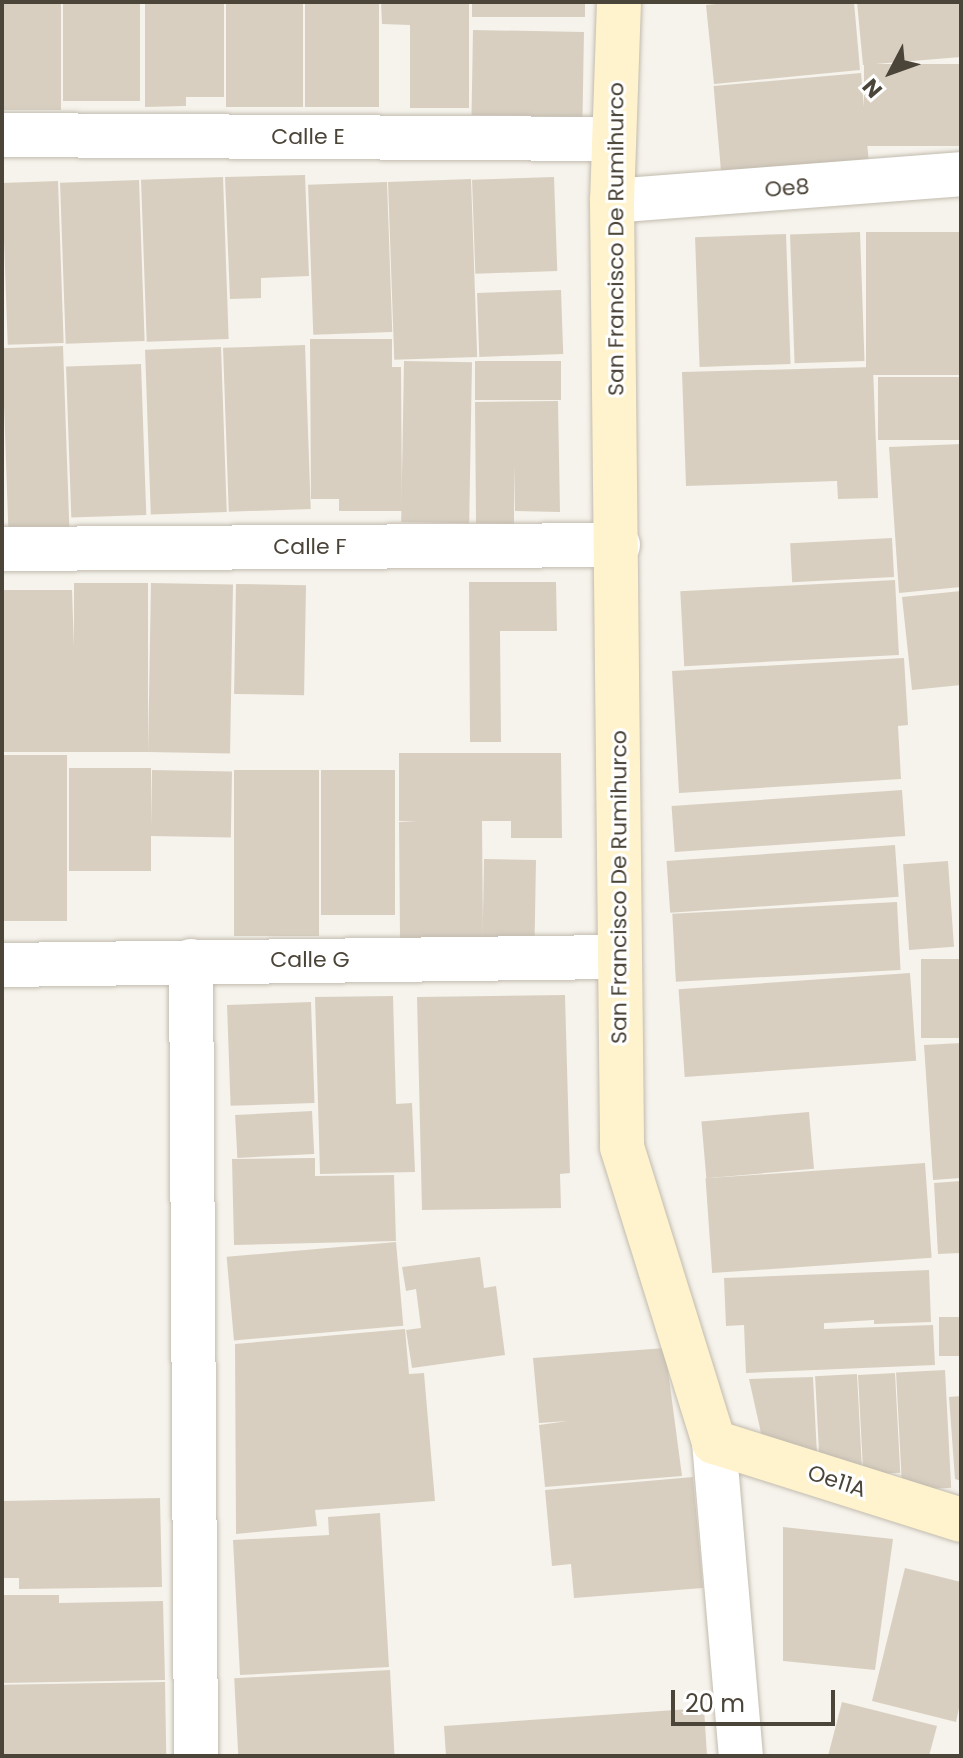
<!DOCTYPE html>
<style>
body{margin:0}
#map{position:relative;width:963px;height:1758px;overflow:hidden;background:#f6f3ec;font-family:Poppins,sans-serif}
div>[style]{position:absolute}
.building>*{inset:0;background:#d8cfc1;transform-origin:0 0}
.roads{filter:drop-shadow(0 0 2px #c2bbae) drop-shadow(0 0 2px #c2bbae)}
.street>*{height:44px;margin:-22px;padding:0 22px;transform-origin:22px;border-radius:22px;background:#fff}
.secondary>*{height:44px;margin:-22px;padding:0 22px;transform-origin:22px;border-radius:22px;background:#fff3cd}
span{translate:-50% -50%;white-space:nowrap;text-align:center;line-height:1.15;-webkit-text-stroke:6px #fff;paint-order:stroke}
.street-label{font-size:22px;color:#4b4439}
.frame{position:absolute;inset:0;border:4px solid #4b4439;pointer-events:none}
.north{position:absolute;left:851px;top:32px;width:80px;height:80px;-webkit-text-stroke:6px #fff;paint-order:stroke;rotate:229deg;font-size:22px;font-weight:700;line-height:32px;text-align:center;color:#4b4439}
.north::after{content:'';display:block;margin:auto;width:28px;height:36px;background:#4b4439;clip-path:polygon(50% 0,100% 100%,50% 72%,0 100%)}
.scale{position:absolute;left:671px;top:1690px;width:164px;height:36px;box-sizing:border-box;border:4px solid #4b4439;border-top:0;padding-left:10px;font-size:24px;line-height:28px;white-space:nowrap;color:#4b4439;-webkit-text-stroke:6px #fff;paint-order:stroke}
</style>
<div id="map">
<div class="building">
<i style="left:2px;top:2px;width:59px;height:108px"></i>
<i style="left:63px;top:2px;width:77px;height:99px"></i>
<i style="clip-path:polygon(145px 2px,224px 2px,224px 97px,186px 97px,186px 106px,145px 107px)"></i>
<i style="left:226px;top:2px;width:77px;height:105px"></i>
<i style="left:305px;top:2px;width:74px;height:105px"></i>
<i style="clip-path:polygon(381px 2px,469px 2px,469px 108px,410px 108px,410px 25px,382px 24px)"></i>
<i style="left:472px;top:2px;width:113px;height:15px"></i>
<i style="clip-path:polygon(737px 2px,854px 2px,860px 70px,714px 84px,706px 5px)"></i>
<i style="clip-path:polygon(857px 2px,961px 2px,961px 57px,863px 65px)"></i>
<i style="left:473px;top:30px;width:111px;height:85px;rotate:1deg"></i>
<i style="left:961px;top:64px;width:82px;height:97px;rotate:90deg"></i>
<i style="left:861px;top:73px;width:94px;height:148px;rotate:85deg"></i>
<i style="clip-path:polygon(305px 175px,309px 276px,261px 278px,261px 298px,230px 299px,225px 177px)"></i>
<i style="left:223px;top:177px;width:162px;height:82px;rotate:88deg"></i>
<i style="left:554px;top:177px;width:94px;height:82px;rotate:88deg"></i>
<i style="left:471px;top:179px;width:178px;height:83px;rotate:88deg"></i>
<i style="left:139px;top:180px;width:161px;height:79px;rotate:88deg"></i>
<i style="left:58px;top:181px;width:162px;height:56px;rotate:88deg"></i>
<i style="left:387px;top:182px;width:150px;height:79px;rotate:88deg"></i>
<i style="left:860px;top:232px;width:129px;height:70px;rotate:88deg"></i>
<i style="left:961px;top:232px;width:143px;height:95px;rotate:90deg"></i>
<i style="left:786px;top:234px;width:130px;height:91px;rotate:88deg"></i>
<i style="left:561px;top:290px;width:64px;height:84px;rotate:88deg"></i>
<i style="clip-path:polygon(310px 339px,392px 339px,392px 367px,401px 367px,402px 511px,339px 511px,339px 499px,311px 499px)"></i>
<i style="left:305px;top:345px;width:164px;height:82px;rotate:88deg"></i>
<i style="left:63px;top:346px;width:183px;height:61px;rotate:88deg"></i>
<i style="left:221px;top:347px;width:165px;height:76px;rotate:88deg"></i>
<i style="left:404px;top:361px;width:68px;height:161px;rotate:1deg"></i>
<i style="left:475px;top:361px;width:86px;height:39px"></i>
<i style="left:141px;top:364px;width:151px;height:75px;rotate:88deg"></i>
<i style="clip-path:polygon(873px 367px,878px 498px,838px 499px,837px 481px,686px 486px,682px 372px)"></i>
<i style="left:961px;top:377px;width:63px;height:83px;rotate:90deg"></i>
<i style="clip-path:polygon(558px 401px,560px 512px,515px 511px,514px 464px,514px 524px,476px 523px,475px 402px)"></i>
<i style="clip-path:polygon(961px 444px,961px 587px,899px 593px,889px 447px)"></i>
<i style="left:892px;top:538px;width:39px;height:102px;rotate:87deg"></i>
<i style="left:895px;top:580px;width:75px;height:215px;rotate:87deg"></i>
<i style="clip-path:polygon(469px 582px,556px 582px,557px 631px,500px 631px,501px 742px,470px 742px)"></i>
<i style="clip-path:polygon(74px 583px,148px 583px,148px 752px,2px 752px,2px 590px,72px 590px,74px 647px)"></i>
<i style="left:151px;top:583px;width:82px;height:169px;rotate:1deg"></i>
<i style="left:236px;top:584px;width:70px;height:110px;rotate:1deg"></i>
<i style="clip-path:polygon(961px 591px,961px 685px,912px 690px,902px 597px)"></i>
<i style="clip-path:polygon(904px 658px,908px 725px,898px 726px,901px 779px,679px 793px,672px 671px)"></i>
<i style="clip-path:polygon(399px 753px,561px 753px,562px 838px,511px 838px,511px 821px,482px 821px,483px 939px,400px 939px,399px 822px,417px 821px,399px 821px)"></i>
<i style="left:2px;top:755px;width:65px;height:166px"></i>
<i style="left:69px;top:768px;width:82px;height:103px"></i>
<i style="left:152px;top:770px;width:80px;height:66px;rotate:1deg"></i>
<i style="left:234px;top:770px;width:85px;height:166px"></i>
<i style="left:395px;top:770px;width:145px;height:74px;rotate:90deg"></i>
<i style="left:902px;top:790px;width:46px;height:231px;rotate:86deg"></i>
<i style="left:895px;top:845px;width:52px;height:229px;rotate:86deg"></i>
<i style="left:484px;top:859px;width:52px;height:80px;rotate:1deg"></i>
<i style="left:948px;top:861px;width:86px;height:45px;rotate:86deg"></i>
<i style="left:897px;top:902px;width:68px;height:225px;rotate:87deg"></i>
<i style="left:961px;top:959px;width:79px;height:40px;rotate:90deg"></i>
<i style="left:910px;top:973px;width:88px;height:232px;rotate:86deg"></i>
<i style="clip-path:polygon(565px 995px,570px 1173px,560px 1174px,561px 1208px,422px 1210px,417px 997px)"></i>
<i style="clip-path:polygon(393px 996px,396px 1104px,412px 1103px,415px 1172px,320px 1174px,315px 997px)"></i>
<i style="left:311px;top:1002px;width:101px;height:84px;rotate:88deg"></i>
<i style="clip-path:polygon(961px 1043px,961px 1178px,933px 1180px,924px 1045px)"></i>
<i style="left:312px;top:1111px;width:43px;height:77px;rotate:87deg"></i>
<i style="left:809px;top:1112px;width:57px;height:108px;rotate:85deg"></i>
<i style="clip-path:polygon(315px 1158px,315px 1176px,394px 1175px,396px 1241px,234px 1245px,232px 1159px)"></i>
<i style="left:925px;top:1163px;width:95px;height:220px;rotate:86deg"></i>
<i style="clip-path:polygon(961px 1181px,961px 1253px,938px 1254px,934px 1183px)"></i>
<i style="left:396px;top:1242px;width:84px;height:170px;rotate:85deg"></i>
<i style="clip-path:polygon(480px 1257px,484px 1288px,496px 1286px,505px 1355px,412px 1368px,406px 1330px,421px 1328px,416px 1289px,406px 1291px,402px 1267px)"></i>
<i style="clip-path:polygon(929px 1270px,931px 1322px,874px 1324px,874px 1320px,810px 1324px,824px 1323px,824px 1329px,933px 1325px,935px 1365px,746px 1373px,744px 1325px,726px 1326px,724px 1278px)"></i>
<i style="left:961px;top:1317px;width:39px;height:22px;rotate:90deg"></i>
<i style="clip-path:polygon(405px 1329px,409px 1374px,424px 1373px,435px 1501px,315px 1510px,317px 1526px,236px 1534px,235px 1344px)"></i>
<i style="clip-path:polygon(665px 1348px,682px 1476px,545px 1487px,539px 1425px,568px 1421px,539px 1423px,533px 1358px)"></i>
<i style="left:945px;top:1370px;width:118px;height:49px;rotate:87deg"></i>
<i style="left:895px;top:1373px;width:100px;height:37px;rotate:87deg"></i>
<i style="left:857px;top:1374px;width:94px;height:42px;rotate:87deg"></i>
<i style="clip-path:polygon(813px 1377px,817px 1455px,763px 1442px,749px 1379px)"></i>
<i style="clip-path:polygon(961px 1396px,961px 1481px,955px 1479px,949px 1397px)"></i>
<i style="clip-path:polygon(693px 1477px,703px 1588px,574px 1598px,571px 1564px,552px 1566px,545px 1490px)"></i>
<i style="clip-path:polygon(160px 1498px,162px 1587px,19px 1589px,19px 1578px,2px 1578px,2px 1501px)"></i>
<i style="clip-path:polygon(380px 1513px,389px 1667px,240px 1675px,233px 1540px,329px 1535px,328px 1517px)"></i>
<i style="clip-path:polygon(783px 1527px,893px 1539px,875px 1670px,783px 1661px)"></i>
<i style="clip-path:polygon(905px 1568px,961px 1582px,961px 1699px,956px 1722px,872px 1701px)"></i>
<i style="clip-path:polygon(2px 1595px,59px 1595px,59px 1603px,163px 1601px,165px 1680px,2px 1683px)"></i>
<i style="left:390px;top:1670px;width:86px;height:156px;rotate:87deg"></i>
<i style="left:165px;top:1682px;width:74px;height:163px;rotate:89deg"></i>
<i style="clip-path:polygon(842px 1702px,937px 1726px,929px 1756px,828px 1756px)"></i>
<i style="clip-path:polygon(704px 1708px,707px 1756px,446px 1756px,444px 1726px)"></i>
</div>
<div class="roads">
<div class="street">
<i style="left:2px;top:135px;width:611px;rotate:0.38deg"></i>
<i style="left:612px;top:201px;width:350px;rotate:-4.4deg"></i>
<i style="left:2px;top:549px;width:616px;rotate:-0.37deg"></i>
<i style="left:191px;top:961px;width:795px;rotate:89.64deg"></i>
<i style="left:2px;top:965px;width:615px;rotate:-0.75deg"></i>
<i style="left:714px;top:1442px;width:315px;rotate:85.1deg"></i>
</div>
<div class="secondary">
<i style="left:619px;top:2px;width:199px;rotate:92deg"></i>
<i style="left:612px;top:201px;width:946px;rotate:89.39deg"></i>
<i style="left:622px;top:1147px;width:309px;rotate:72.7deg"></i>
<i style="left:714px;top:1442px;width:259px;rotate:17.5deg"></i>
</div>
</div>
<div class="street-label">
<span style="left:308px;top:137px">Calle E</span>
<span style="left:787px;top:188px;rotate:-4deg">Oe8</span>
<span style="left:616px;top:239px;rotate:-90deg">San Francisco De Rumihurco</span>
<span style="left:310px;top:547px">Calle F</span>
<span style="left:619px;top:887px;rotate:-90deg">San Francisco De Rumihurco</span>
<span style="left:310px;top:960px">Calle G</span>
<span style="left:837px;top:1481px;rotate:18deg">Oe11A</span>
</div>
<div class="frame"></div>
<div class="north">N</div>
<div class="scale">20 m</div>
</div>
